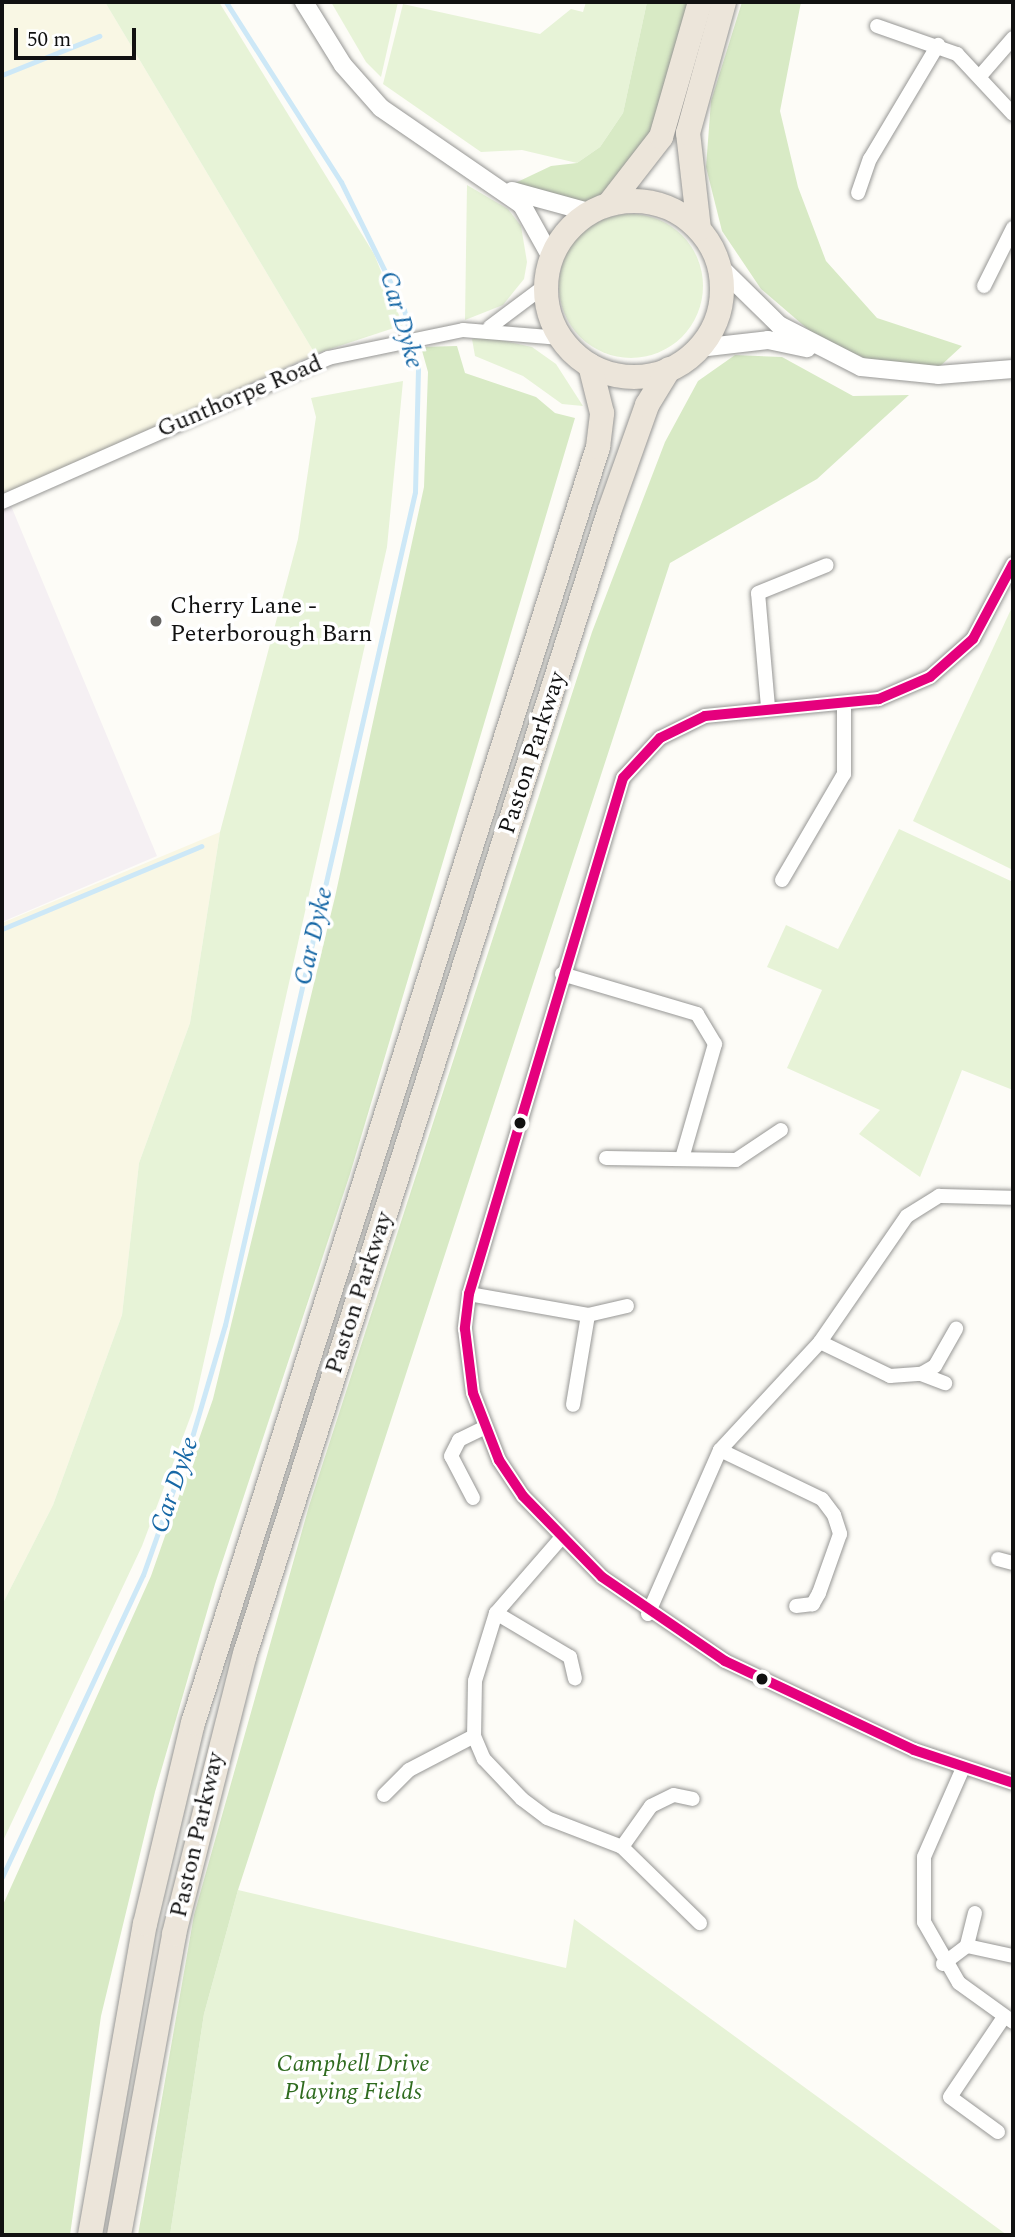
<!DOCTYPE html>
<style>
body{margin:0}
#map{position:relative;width:1015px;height:2237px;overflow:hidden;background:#fdfcf7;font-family:Spectral,serif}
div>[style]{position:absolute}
.industrial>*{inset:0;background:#f5f0f3}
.farmland>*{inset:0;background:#f9f7e4}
.green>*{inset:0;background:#e7f3d7}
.round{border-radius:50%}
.forest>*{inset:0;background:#d8eac5}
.stream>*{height:5px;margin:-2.5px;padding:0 2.5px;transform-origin:2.5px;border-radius:2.5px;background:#cde8f7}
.roads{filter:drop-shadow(0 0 2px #979795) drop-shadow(0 0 2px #979795)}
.minor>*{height:14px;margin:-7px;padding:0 7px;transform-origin:7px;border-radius:7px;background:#fffffe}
.tertiary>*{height:18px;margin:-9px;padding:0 9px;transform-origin:9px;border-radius:9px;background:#fffffe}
.trunk>*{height:24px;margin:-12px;padding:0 12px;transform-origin:12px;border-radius:12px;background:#ece5da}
.trunk>.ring{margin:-12px;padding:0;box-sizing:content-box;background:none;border:24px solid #ece5da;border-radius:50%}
.bus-1>*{height:10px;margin:-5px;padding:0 5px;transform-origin:5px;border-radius:5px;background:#e5007d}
.dots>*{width:19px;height:19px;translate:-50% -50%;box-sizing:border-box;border:4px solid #fff;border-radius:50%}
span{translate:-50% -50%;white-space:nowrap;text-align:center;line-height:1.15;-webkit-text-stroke:7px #fff;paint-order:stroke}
.street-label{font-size:24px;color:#111}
.poi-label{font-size:24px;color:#111}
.left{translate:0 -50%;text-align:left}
.park-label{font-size:24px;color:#2f6b1f;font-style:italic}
.water-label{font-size:26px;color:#1768a6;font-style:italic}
.frame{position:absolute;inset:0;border:4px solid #111;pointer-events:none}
.scale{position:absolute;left:14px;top:28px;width:122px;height:32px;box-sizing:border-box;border:4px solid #111;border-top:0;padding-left:9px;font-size:21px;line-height:24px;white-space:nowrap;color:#111;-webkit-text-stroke:5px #fff;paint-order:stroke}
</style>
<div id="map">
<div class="industrial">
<i style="clip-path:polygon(9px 501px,157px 856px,2px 922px,2px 504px)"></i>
</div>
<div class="farmland">
<i style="clip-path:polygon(2px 2px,105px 2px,315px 354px,2px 496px)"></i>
<i style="clip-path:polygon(220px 832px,190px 1023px,139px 1163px,122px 1315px,53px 1505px,2px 1605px,2px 923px)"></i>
</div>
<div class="green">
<i style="clip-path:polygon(105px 2px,219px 2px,374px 254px,403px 325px,315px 354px)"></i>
<i style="clip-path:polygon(331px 2px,398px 2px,381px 77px,366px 62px)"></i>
<i style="clip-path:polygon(586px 2px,647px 2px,623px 113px,600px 147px,577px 163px,522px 150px,481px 152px,383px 84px,403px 4px,540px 34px,571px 9px,583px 12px)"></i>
<i style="clip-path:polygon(467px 185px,508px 209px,521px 226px,527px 262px,524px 279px,503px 305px,465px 320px)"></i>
<i class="round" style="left:559px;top:214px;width:144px;height:144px"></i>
<i style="clip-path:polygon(487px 337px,532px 347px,556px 364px,583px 406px,562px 404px,523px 376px,475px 356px,472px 339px)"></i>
<i style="clip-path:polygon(403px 381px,387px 547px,193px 1410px,142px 1546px,2px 1843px,2px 1605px,53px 1505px,122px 1315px,139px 1163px,190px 1023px,220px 832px,298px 539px,316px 417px,311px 398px)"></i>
<i style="clip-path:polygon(1013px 605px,1013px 870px,913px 821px)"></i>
<i style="clip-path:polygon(899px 829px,1013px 882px,1013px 1090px,962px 1070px,920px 1177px,859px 1134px,880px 1110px,787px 1068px,822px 990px,767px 967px,786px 925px,838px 949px)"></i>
<i style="clip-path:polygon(238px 1890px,566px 1968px,574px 1919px,1007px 2235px,170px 2235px,204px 2014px)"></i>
</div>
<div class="forest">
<i style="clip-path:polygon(647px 2px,692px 2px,660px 122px,606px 194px,588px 205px,511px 185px,551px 166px,577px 163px,600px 147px,623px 113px)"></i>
<i style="clip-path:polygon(742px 2px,801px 2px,780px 111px,798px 187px,826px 261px,877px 318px,962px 346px,937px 369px,873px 361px,824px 343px,761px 289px,722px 231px,706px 167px,711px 101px)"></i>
<i style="clip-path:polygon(457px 346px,465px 373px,536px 397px,555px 413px,575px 418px,350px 1174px,215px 1584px,155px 1792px,101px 2016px,70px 2235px,2px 2235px,2px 1907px,151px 1576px,213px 1399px,335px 897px,424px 487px,428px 372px,421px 347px)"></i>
<i style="clip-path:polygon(735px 355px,782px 357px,853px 396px,909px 395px,817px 479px,670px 563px,238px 1890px,204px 2014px,170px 2235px,138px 2235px,194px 1915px,309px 1506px,592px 632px,665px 442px,698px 381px)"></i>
</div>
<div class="stream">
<i style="left:2px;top:75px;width:105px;rotate:-21.9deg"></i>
<i style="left:2px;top:929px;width:216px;rotate:-22.6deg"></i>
<i style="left:2px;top:1877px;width:333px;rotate:-65deg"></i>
<i style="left:143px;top:1575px;width:146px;rotate:-70.5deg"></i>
<i style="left:192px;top:1437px;width:117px;rotate:-73.6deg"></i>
<i style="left:225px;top:1325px;width:854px;rotate:-77.15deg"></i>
<i style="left:415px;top:492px;width:126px;rotate:-88.6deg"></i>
<i style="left:418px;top:366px;width:58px;rotate:-104deg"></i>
<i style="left:404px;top:310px;width:143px;rotate:-116.2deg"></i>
<i style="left:341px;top:182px;width:214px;rotate:-122.6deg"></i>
</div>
<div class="roads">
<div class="minor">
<i style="left:877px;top:26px;width:85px;rotate:19.3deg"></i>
<i style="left:957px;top:54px;width:82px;rotate:47deg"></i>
<i style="left:981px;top:75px;width:49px;rotate:-49.1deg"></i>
<i style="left:858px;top:193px;width:36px;rotate:-71deg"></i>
<i style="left:870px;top:159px;width:133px;rotate:-59.2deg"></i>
<i style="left:984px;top:286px;width:65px;rotate:-63.4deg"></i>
<i style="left:490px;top:327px;width:70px;rotate:-36.9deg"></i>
<i style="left:2px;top:502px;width:356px;rotate:-23.8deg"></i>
<i style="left:328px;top:358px;width:138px;rotate:-11.7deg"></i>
<i style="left:463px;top:330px;width:98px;rotate:4.7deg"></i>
<i style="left:1013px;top:564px;width:85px;rotate:118.1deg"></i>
<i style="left:973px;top:639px;width:57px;rotate:138.5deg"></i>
<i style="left:930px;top:677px;width:56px;rotate:156.7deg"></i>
<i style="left:879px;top:699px;width:175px;rotate:174.4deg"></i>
<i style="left:705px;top:716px;width:50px;rotate:153.9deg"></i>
<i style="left:660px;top:738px;width:54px;rotate:132.8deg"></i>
<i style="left:623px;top:778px;width:538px;rotate:106.62deg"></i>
<i style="left:469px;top:1294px;width:35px;rotate:97deg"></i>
<i style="left:465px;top:1329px;width:64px;rotate:82.9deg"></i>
<i style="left:473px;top:1393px;width:72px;rotate:68.8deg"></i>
<i style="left:499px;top:1460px;width:43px;rotate:56.3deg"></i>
<i style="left:523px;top:1496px;width:113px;rotate:45.7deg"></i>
<i style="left:602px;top:1577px;width:149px;rotate:34.3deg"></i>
<i style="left:725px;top:1661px;width:209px;rotate:25.2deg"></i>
<i style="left:914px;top:1750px;width:104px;rotate:18.4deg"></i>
<i style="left:768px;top:707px;width:114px;rotate:-95deg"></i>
<i style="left:758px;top:593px;width:74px;rotate:-22.1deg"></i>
<i style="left:782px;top:880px;width:123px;rotate:-59.7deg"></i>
<i style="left:844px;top:774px;width:71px;rotate:-90deg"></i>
<i style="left:562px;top:974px;width:141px;rotate:16.5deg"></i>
<i style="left:697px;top:1014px;width:35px;rotate:59deg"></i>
<i style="left:715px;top:1044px;width:119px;rotate:106.1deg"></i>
<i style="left:606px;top:1158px;width:130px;rotate:0.9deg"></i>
<i style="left:736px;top:1160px;width:54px;rotate:-33.7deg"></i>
<i style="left:469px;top:1294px;width:121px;rotate:10deg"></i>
<i style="left:588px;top:1315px;width:91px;rotate:99.5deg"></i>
<i style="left:588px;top:1315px;width:40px;rotate:-13deg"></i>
<i style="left:820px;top:1342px;width:78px;rotate:25.9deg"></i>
<i style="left:890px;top:1376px;width:31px;rotate:-4deg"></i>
<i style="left:921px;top:1374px;width:26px;rotate:21deg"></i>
<i style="left:921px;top:1374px;width:16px;rotate:-30deg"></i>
<i style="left:935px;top:1366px;width:43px;rotate:-60.4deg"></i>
<i style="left:720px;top:1450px;width:113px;rotate:25.7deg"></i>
<i style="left:822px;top:1499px;width:20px;rotate:53deg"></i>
<i style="left:834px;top:1515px;width:20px;rotate:72deg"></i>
<i style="left:840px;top:1534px;width:63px;rotate:109.6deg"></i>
<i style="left:819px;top:1593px;width:13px;rotate:119deg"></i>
<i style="left:813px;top:1604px;width:17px;rotate:173deg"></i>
<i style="left:473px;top:1498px;width:47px;rotate:-117.6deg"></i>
<i style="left:451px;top:1456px;width:18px;rotate:-63deg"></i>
<i style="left:459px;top:1440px;width:28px;rotate:-26deg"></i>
<i style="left:562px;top:1537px;width:101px;rotate:131deg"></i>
<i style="left:496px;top:1613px;width:71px;rotate:107.2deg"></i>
<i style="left:475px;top:1681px;width:55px;rotate:91deg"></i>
<i style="left:474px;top:1736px;width:25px;rotate:67deg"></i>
<i style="left:484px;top:1759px;width:55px;rotate:46.5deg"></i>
<i style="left:522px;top:1799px;width:31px;rotate:37deg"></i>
<i style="left:547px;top:1818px;width:80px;rotate:21.1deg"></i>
<i style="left:622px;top:1847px;width:109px;rotate:44.3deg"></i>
<i style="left:998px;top:1559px;width:16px;rotate:15deg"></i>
<i style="left:496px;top:1613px;width:86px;rotate:30.7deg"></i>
<i style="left:570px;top:1657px;width:22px;rotate:77deg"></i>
<i style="left:648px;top:1614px;width:179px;rotate:-66.3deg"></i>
<i style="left:720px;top:1450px;width:147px;rotate:-47.2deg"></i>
<i style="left:820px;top:1342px;width:153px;rotate:-55.4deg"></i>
<i style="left:907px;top:1216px;width:38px;rotate:-32deg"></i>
<i style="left:939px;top:1196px;width:74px;rotate:1.5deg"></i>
<i style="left:963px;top:1768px;width:97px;rotate:113.7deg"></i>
<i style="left:924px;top:1857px;width:65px;rotate:90deg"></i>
<i style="left:924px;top:1922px;width:70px;rotate:60.2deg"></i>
<i style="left:959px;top:1983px;width:67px;rotate:35.8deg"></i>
<i style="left:384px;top:1795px;width:35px;rotate:-45deg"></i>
<i style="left:409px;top:1770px;width:73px;rotate:-27.6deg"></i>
<i style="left:622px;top:1847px;width:50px;rotate:-54.7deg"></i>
<i style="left:651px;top:1806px;width:25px;rotate:-26deg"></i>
<i style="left:674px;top:1795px;width:19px;rotate:12deg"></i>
<i style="left:975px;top:1913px;width:34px;rotate:104deg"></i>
<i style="left:967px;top:1946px;width:47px;rotate:12.3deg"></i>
<i style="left:943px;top:1964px;width:30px;rotate:-37deg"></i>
<i style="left:998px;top:2132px;width:59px;rotate:-143.9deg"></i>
<i style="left:950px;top:2097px;width:97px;rotate:-56deg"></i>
</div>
<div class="tertiary">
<i style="left:304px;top:2px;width:74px;rotate:58.2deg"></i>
<i style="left:343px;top:65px;width:57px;rotate:48.5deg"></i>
<i style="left:381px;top:108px;width:171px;rotate:34.5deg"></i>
<i style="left:522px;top:205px;width:60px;rotate:60.9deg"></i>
<i style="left:512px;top:191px;width:80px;rotate:15.3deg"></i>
<i style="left:719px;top:266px;width:84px;rotate:44.5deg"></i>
<i style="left:779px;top:325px;width:92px;rotate:27.1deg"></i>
<i style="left:861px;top:367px;width:77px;rotate:5.9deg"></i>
<i style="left:938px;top:375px;width:75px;rotate:-4.6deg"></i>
<i style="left:699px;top:348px;width:69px;rotate:-6.6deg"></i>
<i style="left:768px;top:340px;width:40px;rotate:12deg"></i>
</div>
<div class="trunk">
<i class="ring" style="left:546px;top:201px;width:152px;height:152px"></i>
<i style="left:609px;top:204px;width:85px;rotate:-52.2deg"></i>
<i style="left:661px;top:137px;width:141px;rotate:-73.9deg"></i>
<i style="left:699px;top:229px;width:97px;rotate:-96.5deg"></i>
<i style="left:688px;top:133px;width:136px;rotate:-74.6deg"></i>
<i style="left:90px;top:2235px;width:316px;rotate:-80deg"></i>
<i style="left:145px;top:1924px;width:207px;rotate:-76.6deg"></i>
<i style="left:193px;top:1723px;width:1339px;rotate:-72.39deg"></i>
<i style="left:598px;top:447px;width:34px;rotate:-83deg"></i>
<i style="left:602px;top:413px;width:49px;rotate:-104deg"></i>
<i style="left:119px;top:2235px;width:306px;rotate:-79.6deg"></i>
<i style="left:174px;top:1934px;width:289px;rotate:-75.8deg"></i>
<i style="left:245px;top:1654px;width:1199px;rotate:-72.32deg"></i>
<i style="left:609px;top:512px;width:114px;rotate:-70.4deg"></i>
<i style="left:647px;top:405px;width:42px;rotate:-58.6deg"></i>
</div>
</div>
<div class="bus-1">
<i style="left:1013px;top:564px;width:85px;rotate:118.1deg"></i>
<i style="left:973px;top:639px;width:57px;rotate:138.5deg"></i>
<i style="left:930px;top:677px;width:56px;rotate:156.7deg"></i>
<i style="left:879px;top:699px;width:175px;rotate:174.4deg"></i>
<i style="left:705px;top:716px;width:50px;rotate:153.9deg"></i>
<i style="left:660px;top:738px;width:54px;rotate:132.8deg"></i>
<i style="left:623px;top:778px;width:538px;rotate:106.62deg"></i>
<i style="left:469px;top:1294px;width:35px;rotate:97deg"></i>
<i style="left:465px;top:1329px;width:64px;rotate:82.9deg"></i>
<i style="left:473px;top:1393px;width:72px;rotate:68.8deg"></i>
<i style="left:499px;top:1460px;width:43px;rotate:56.3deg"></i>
<i style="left:523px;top:1496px;width:113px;rotate:45.7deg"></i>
<i style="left:602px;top:1577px;width:149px;rotate:34.3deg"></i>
<i style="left:725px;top:1661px;width:209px;rotate:25.2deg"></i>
<i style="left:914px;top:1750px;width:104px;rotate:18.4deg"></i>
</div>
<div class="dots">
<i style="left:156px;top:621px;background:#646362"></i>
<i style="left:520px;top:1123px;background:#111"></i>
<i style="left:762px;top:1679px;background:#111"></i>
</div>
<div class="street-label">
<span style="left:240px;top:397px;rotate:-23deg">Gunthorpe Road</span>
<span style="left:533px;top:753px;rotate:-72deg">Paston Parkway</span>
<span style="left:360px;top:1293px;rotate:-72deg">Paston Parkway</span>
<span style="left:198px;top:1835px;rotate:-77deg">Paston Parkway</span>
</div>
<div class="poi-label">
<span class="left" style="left:170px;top:621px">Cherry Lane -<br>Peterborough Barn</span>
</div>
<div class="park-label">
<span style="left:353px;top:2079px">Campbell Drive<br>Playing Fields</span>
</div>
<div class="water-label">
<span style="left:401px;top:320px;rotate:74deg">Car Dyke</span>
<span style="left:314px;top:936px;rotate:-77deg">Car Dyke</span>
<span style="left:175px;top:1485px;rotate:-71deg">Car Dyke</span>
</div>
<div class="frame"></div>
<div class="scale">50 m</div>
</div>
